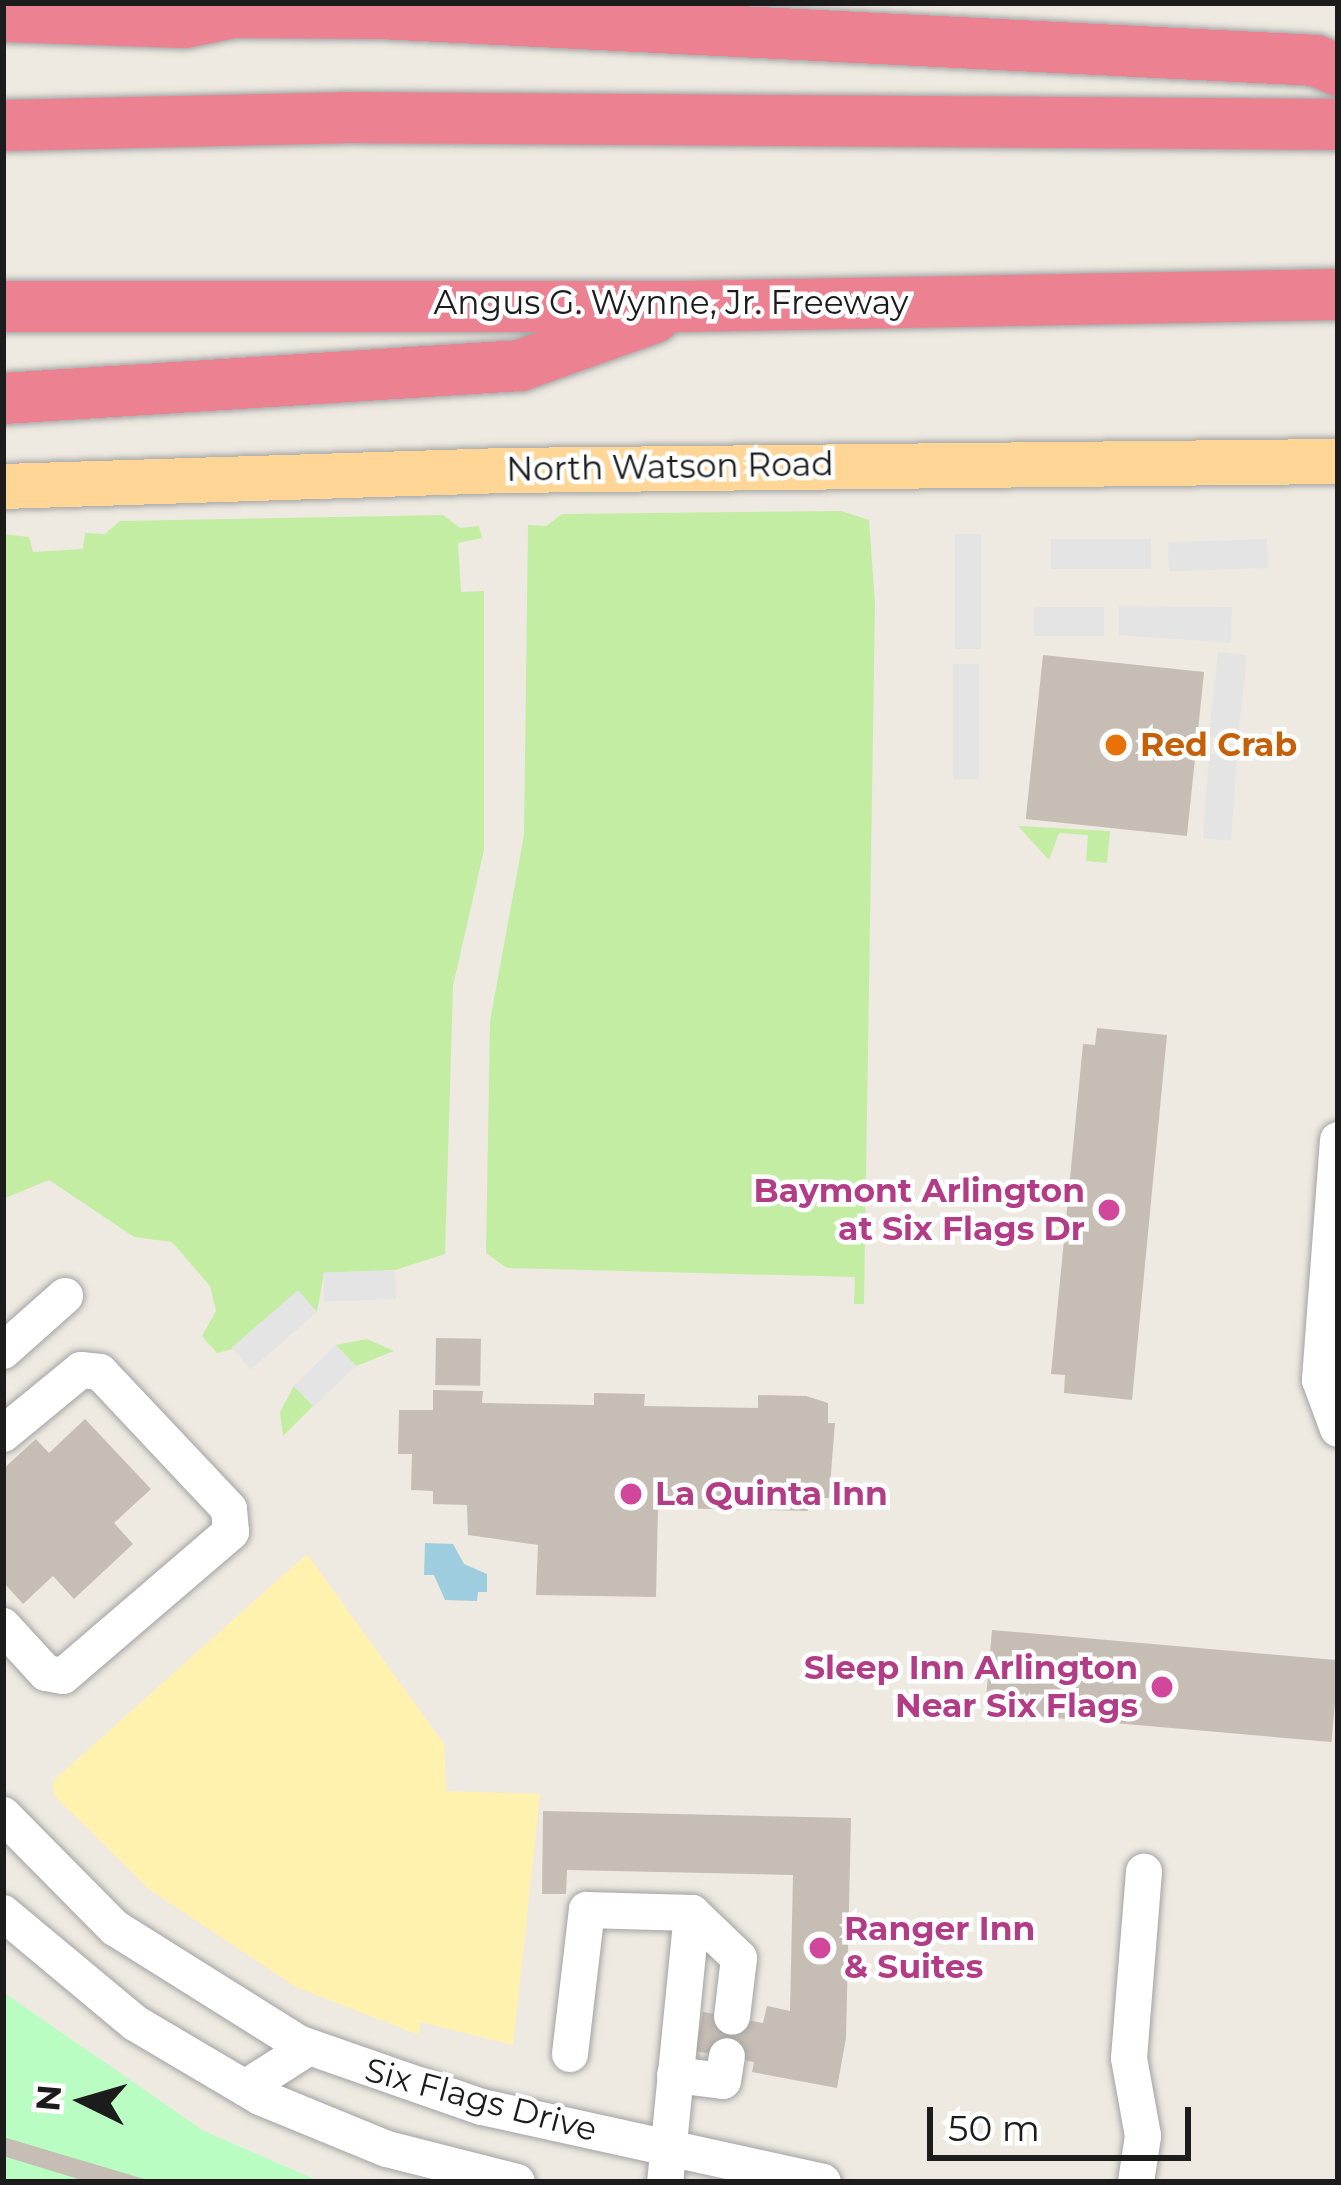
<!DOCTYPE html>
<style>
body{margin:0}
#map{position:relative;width:1341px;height:2185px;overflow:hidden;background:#eeeae1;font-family:Montserrat,sans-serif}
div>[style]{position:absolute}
.grass>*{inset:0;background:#c3eda2}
.sand>*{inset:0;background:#fff2ae}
.park>*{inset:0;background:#b9fdc2}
.parking>*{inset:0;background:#e4e4e4;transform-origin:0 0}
.water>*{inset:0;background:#9dcddf}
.building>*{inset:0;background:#c6bdb4;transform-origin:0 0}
.roads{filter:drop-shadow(0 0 3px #a3a3a3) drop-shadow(0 0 3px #a3a3a3)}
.minor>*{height:36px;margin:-18px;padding:0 18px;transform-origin:18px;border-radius:18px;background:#fff}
.major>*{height:45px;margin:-22.5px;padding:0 22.5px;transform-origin:22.5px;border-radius:22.5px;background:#ffd695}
.highway>*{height:51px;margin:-25.5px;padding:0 25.5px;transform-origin:25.5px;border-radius:25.5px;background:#ec8291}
.dots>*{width:33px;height:33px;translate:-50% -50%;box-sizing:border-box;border:6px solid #fff;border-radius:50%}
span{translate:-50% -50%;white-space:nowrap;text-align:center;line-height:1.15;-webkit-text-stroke:9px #fff;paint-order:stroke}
.street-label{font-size:33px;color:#1c1c1c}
.food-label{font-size:33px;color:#c56008;font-weight:700}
.left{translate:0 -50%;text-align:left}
.hotel-label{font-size:33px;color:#b23c85;font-weight:700}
.right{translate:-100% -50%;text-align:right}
.frame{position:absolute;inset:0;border:6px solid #1c1c1c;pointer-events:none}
.north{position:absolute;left:24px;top:2041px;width:120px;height:120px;-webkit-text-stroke:9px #fff;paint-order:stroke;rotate:275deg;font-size:33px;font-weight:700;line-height:48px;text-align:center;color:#1c1c1c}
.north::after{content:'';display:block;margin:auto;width:42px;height:54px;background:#1c1c1c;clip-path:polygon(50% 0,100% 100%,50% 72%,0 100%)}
.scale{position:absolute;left:927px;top:2107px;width:264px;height:54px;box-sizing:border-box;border:6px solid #1c1c1c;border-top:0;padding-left:15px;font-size:36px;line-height:42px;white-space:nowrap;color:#1c1c1c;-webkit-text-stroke:9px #fff;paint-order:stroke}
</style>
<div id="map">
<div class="grass">
<i style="clip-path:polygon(841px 511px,869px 520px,875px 604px,864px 1304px,854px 1304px,855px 1277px,507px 1268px,486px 1253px,490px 1021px,524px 835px,528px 525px,546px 526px,562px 514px)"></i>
<i style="clip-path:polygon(443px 515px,460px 528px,479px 526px,482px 538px,458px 543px,461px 592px,484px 591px,484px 850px,453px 986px,445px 1254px,395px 1270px,324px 1273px,317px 1312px,298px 1291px,233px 1349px,217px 1353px,202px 1336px,216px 1311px,210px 1286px,172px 1242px,134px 1237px,49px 1180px,3px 1199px,3px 534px,29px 537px,33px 552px,83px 549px,85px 533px,105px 534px,120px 521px)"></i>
<i style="clip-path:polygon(1018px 826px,1110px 831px,1107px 863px,1086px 861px,1088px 835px,1059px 833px,1049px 860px)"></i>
<i style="clip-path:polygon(367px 1339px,394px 1351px,356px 1366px,336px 1345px)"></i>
<i style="clip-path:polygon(294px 1386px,313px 1406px,283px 1436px,280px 1412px)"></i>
</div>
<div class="sand">
<i style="clip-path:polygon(307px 1554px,444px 1744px,446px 1791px,540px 1794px,513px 2045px,420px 2022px,419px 2035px,296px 1987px,150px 1890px,54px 1795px,53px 1781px)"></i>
</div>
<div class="park">
<i style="clip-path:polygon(3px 1992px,204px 2131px,321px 2182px,3px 2182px)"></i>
</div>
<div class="parking">
<i style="left:955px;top:534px;width:26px;height:115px"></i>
<i style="left:1151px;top:539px;width:30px;height:100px;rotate:90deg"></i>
<i style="left:1267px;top:539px;width:29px;height:99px;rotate:88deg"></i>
<i style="clip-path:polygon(1119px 606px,1232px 607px,1231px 643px,1119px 635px)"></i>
<i style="left:1104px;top:607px;width:29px;height:70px;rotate:90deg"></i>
<i style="left:1218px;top:652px;width:29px;height:85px;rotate:6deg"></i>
<i style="left:953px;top:664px;width:26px;height:115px"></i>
<i style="left:1209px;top:754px;width:28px;height:85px;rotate:4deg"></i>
<i style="left:395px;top:1270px;width:29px;height:72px;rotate:88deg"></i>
<i style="left:298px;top:1290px;width:29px;height:88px;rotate:49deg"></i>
<i style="left:336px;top:1345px;width:29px;height:59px;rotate:46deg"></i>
</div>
<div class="water">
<i style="clip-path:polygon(425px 1543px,453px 1544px,464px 1564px,487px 1574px,487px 1592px,478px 1592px,477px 1601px,445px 1600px,434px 1575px,424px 1575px)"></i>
</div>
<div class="building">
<i style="left:1043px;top:655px;width:162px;height:165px;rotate:6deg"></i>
<i style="clip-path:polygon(1097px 1028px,1167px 1035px,1132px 1400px,1064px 1393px,1065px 1375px,1051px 1374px,1083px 1044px,1095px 1045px)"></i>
<i style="left:436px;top:1338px;width:45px;height:47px;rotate:1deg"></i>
<i style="clip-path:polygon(433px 1390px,483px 1391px,482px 1403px,594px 1405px,594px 1393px,645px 1394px,644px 1406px,758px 1408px,758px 1395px,806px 1396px,828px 1403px,828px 1423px,835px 1423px,829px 1498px,808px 1498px,808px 1511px,658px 1508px,656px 1597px,536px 1595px,538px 1545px,468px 1535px,467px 1505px,433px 1504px,433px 1491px,411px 1490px,412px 1454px,398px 1454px,399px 1410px,433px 1410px)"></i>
<i style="clip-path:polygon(85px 1419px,151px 1489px,114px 1523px,133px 1544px,74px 1599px,53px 1576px,23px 1604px,3px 1582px,3px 1469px,36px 1439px,49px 1453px)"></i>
<i style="left:992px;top:1630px;width:348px;height:82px;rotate:5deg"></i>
<i style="clip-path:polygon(543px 1811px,851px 1818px,846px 2038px,837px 2088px,752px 2072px,754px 2062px,695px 2051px,703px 2012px,763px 2023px,767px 2006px,790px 2011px,793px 1875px,567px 1870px,566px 1894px,542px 1894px)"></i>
<i style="clip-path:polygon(3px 2137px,151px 2181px,151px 2182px,88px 2182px,3px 2156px)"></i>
</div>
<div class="roads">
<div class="minor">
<i style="left:1338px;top:1140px;width:241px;rotate:94.3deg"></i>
<i style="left:1320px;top:1380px;width:52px;rotate:69.8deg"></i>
<i style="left:3px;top:1351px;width:83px;rotate:-41.6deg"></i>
<i style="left:3px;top:1434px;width:101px;rotate:-39.4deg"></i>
<i style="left:81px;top:1370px;width:19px;rotate:6deg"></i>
<i style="left:100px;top:1372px;width:188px;rotate:46.7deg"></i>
<i style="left:229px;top:1509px;width:23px;rotate:85deg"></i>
<i style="left:231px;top:1532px;width:221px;rotate:139.4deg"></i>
<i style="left:63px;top:1676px;width:17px;rotate:-170deg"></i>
<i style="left:46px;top:1673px;width:64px;rotate:-132.5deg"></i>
<i style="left:3px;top:1815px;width:159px;rotate:45.3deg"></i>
<i style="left:115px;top:1928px;width:216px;rotate:32.1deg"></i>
<i style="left:298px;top:2043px;width:195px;rotate:19.2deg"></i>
<i style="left:482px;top:2107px;width:349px;rotate:12.4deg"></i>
<i style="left:3px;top:1913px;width:172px;rotate:39.8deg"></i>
<i style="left:135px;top:2023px;width:145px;rotate:30.6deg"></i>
<i style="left:260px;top:2097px;width:137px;rotate:22.3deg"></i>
<i style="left:387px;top:2149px;width:134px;rotate:14.2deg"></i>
<i style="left:692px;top:1913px;width:65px;rotate:43.8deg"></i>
<i style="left:739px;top:1958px;width:59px;rotate:96.8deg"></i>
<i style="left:570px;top:2054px;width:145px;rotate:-83.3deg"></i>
<i style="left:587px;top:1910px;width:105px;rotate:1.6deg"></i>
<i style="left:692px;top:1913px;width:270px;rotate:95.7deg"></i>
<i style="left:675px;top:2075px;width:48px;rotate:7.1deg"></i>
<i style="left:723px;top:2081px;width:25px;rotate:-81deg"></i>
<i style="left:245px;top:2088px;width:76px;rotate:-32.6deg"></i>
<i style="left:1136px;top:2182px;width:47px;rotate:-81.3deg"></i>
<i style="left:1143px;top:2136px;width:79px;rotate:-100.2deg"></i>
<i style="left:1129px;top:2058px;width:187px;rotate:-85.4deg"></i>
</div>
<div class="major">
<i style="left:3px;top:486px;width:500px;rotate:-1.83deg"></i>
<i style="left:503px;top:470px;width:835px;rotate:-0.62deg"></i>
</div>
<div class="highway">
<i style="left:3px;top:16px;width:181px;rotate:1.9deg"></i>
<i style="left:184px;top:22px;width:50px;rotate:-11.5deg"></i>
<i style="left:233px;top:12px;width:146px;rotate:0.4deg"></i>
<i style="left:379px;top:13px;width:937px;rotate:2.87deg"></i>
<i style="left:1315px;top:60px;width:25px;rotate:23deg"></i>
<i style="left:3px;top:125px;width:340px;rotate:-1.3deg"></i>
<i style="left:343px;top:117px;width:995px;rotate:0.4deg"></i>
<i style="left:3px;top:306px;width:679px"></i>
<i style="left:682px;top:306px;width:656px;rotate:-1.05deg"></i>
<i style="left:3px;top:398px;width:518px;rotate:-3.65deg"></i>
<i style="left:520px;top:365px;width:142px;rotate:-19.7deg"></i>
</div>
</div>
<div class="dots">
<i style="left:1116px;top:745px;background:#e8710a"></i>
<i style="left:1109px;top:1210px;background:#d1479c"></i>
<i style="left:631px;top:1494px;background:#d1479c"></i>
<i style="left:1162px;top:1687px;background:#d1479c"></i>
<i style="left:820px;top:1948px;background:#d1479c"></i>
</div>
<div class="street-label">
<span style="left:671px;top:303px">Angus G. Wynne, Jr. Freeway</span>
<span style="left:670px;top:467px;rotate:-1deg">North Watson Road</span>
<span style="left:481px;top:2100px;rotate:15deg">Six Flags Drive</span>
</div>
<div class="food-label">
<span class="left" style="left:1140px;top:745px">Red Crab</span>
</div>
<div class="hotel-label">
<span class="right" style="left:1085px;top:1210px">Baymont Arlington<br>at Six Flags Dr</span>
<span class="left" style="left:655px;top:1494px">La Quinta Inn</span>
<span class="right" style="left:1138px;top:1687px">Sleep Inn Arlington<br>Near Six Flags</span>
<span class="left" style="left:844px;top:1948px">Ranger Inn<br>&amp; Suites</span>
</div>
<div class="frame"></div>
<div class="north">N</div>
<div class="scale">50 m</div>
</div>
